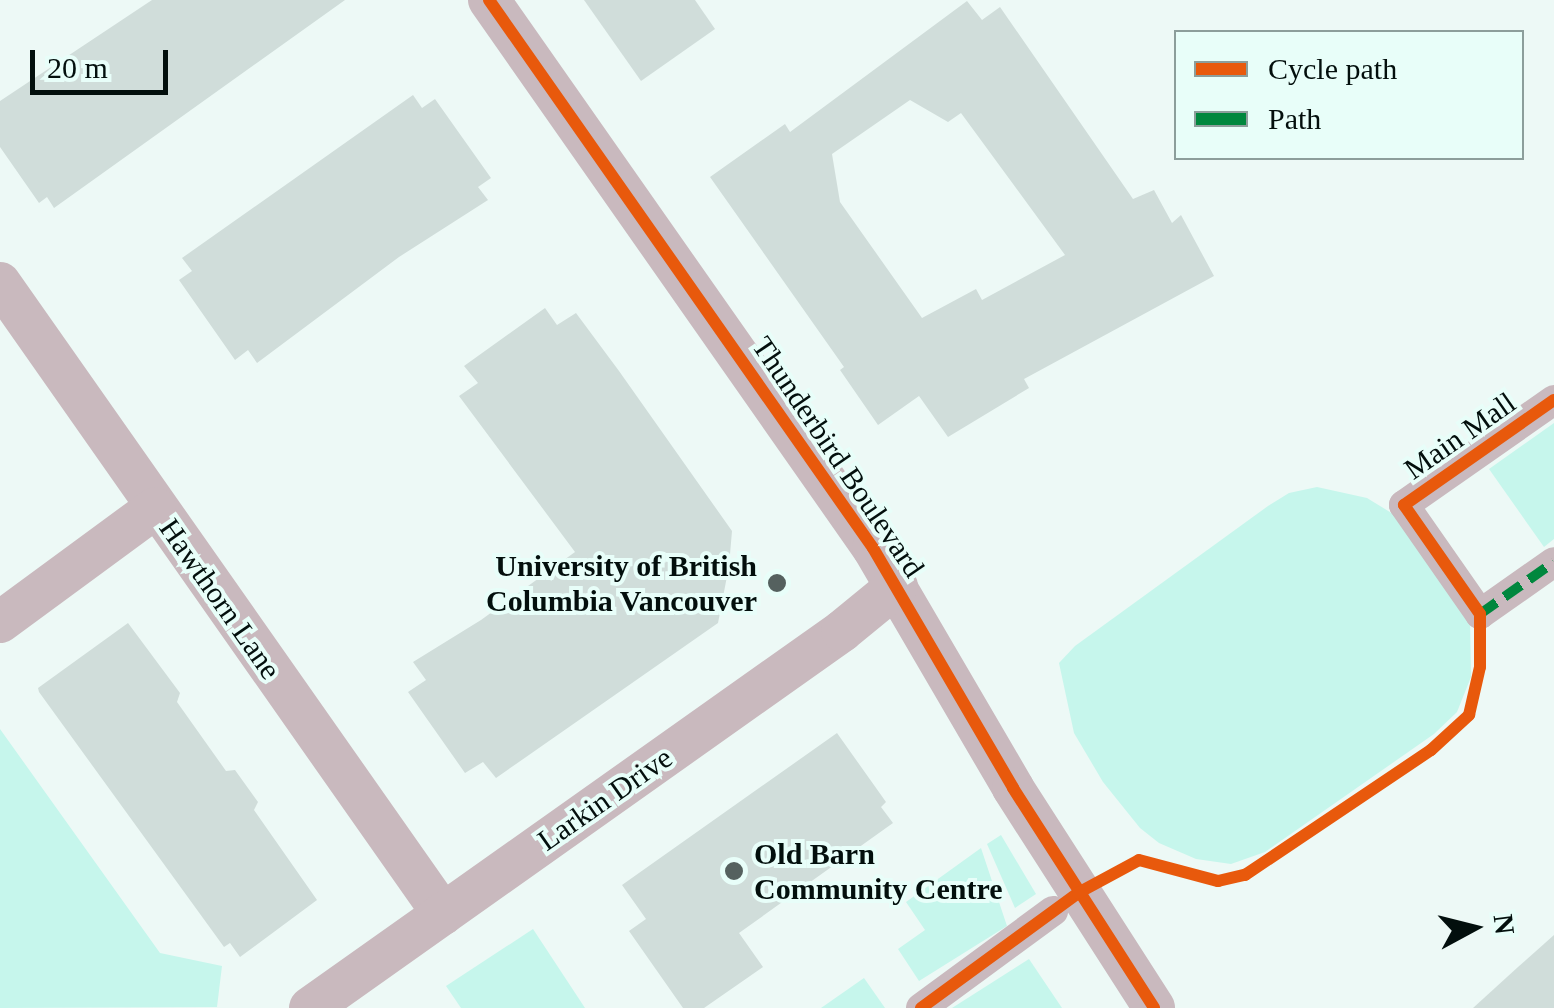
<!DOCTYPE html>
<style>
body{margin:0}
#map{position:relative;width:1554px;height:1008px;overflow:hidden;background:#edf9f6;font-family:Georgia,serif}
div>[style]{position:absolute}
.green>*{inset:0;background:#c6f6ec}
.building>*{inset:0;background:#d0ddda}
.pedestrian>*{height:30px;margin:-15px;padding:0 15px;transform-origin:15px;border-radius:15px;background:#c9b9be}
.minor>*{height:42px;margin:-21px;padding:0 21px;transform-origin:21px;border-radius:21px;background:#c9b9be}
.quiet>*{height:10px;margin-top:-5px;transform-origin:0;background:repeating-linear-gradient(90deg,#00873e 0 20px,transparent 0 30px)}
.cycleway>*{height:12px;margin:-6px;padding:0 6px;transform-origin:6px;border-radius:6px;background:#e8590c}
.dots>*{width:28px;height:28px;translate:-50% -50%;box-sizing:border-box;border:5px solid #e8fef9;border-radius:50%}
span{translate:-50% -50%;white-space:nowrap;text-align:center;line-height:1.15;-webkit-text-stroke:8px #e8fef9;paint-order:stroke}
.street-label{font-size:30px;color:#030f0d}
.poi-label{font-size:30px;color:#030f0d;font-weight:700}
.right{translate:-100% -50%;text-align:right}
.left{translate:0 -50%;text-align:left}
.legend{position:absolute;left:1174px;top:30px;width:350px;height:130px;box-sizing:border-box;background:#e8fef9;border:2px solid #8c9e9b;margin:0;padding:12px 18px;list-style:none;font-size:30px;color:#030f0d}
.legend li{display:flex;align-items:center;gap:20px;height:50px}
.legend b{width:50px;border:2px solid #8c9e9b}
.north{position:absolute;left:1424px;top:878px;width:100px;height:100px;-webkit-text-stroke:8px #e8fef9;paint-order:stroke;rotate:83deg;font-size:28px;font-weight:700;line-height:40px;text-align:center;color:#030f0d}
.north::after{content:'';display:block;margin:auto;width:35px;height:45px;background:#030f0d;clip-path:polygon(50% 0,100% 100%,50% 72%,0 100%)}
.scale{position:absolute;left:30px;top:50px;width:138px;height:45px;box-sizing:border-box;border:5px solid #030f0d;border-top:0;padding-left:12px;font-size:30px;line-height:35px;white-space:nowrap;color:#030f0d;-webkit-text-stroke:8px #e8fef9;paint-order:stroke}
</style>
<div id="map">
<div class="green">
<i style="clip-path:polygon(1554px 423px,1554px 539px,1544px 547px,1489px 469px)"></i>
<i style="clip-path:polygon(1317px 487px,1367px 498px,1398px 517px,1470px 617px,1471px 677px,1457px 712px,1434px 734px,1265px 852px,1231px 864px,1196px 859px,1159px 843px,1140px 828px,1103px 782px,1074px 733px,1059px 663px,1075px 646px,1268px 506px,1289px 493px)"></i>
<i style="clip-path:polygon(0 729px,160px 953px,222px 966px,217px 1007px,0 1008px)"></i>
<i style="clip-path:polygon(1001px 835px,1036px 894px,1015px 908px,987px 844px)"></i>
<i style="clip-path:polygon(981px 848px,1007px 926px,919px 981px,898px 949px,925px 930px,906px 902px)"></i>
<i style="clip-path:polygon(533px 929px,585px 1008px,461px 1008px,446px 986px)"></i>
<i style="clip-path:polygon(1029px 959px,1062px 1008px,952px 1008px)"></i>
<i style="clip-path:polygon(864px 978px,885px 1008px,821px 1008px)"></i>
</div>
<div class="building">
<i style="clip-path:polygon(152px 0,345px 0,54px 208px,47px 197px,39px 203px,0 147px,0 101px)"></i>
<i style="clip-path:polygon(584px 0,695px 0,715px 29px,641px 81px)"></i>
<i style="clip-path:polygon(evenodd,967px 1px,982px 20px,1000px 7px,1133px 199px,1154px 190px,1172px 223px,1181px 215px,1214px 276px,1024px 379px,1029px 388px,948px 437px,919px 396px,878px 425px,840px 370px,844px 367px,710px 177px,785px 124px,790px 132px,967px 1px,910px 100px,948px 122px,961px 113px,1065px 255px,982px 300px,976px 289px,922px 318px,840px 202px,832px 154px,910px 100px)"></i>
<i style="clip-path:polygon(413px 95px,422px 108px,435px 99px,491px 178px,478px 187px,488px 200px,399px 257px,257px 363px,248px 350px,235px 360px,179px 280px,192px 271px,182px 258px)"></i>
<i style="clip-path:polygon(545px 308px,557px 325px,576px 313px,619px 371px,732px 531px,729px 566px,718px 623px,496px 778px,483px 762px,465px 773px,408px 692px,426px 680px,413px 662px,481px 620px,575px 552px,459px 396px,478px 383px,464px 366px)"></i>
<i style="clip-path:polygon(128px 623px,180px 693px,177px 702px,226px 771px,235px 770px,258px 802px,254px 810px,317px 900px,240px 957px,230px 943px,224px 947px,39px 692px,38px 688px)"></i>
<i style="clip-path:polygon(837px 733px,886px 802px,881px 807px,893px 823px,739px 933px,763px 967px,704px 1008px,683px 1008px,629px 931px,646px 919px,622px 885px)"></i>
<i style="clip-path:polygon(1554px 935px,1554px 1008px,1473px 1008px,1518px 967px)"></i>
</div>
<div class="pedestrian">
<i style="left:1554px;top:400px;width:183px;rotate:145deg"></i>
<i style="left:1404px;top:505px;width:133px;rotate:55.1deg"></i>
<i style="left:1480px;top:614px;width:90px;rotate:-35.1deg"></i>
<i style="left:921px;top:1008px;width:164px;rotate:-36.3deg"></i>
</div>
<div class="minor">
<i style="left:489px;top:0;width:669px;rotate:54.98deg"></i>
<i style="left:873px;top:548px;width:278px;rotate:59.7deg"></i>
<i style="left:1013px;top:788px;width:261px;rotate:57.3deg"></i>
<i style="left:0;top:283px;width:771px;rotate:54.93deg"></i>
<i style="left:0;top:622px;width:192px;rotate:-36.3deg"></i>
<i style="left:310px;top:1008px;width:652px;rotate:-35.32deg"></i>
<i style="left:842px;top:631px;width:71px;rotate:-39.3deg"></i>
</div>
<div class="quiet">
<i style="left:1477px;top:609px;width:6px;rotate:59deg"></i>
<i style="left:1480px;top:614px;width:90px;rotate:-35.1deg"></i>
</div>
<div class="cycleway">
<i style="left:489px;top:0;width:669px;rotate:54.98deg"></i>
<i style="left:873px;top:548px;width:278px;rotate:59.7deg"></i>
<i style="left:1013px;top:788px;width:261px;rotate:57.3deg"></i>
<i style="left:1480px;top:614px;width:133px;rotate:-124.9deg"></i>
<i style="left:1404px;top:505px;width:183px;rotate:-35deg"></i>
<i style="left:921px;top:1008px;width:195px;rotate:-36.2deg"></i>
<i style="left:1078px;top:893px;width:69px;rotate:-28.4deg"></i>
<i style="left:1139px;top:860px;width:82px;rotate:14.9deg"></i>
<i style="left:1218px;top:881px;width:28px;rotate:-13deg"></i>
<i style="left:1245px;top:875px;width:224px;rotate:-33.9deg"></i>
<i style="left:1431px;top:750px;width:52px;rotate:-42.6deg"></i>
<i style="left:1469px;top:715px;width:49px;rotate:-77.1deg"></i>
<i style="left:1480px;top:667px;width:53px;rotate:-90deg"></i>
</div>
<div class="dots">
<i style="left:777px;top:583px;background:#55615f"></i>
<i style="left:734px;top:871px;background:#55615f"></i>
</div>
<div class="street-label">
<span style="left:1460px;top:436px;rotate:-35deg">Main Mall</span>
<span style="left:838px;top:457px;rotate:56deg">Thunderbird Boulevard</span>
<span style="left:220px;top:599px;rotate:55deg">Hawthorn Lane</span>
<span style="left:605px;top:799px;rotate:-35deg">Larkin Drive</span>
</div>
<div class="poi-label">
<span class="right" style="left:757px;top:583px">University of British<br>Columbia Vancouver</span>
<span class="left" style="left:754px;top:871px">Old Barn<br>Community Centre</span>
</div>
<ul class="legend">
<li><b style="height:12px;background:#e8590c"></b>Cycle path</li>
<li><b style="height:12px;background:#00873e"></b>Path</li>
</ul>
<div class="north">N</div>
<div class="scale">20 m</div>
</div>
